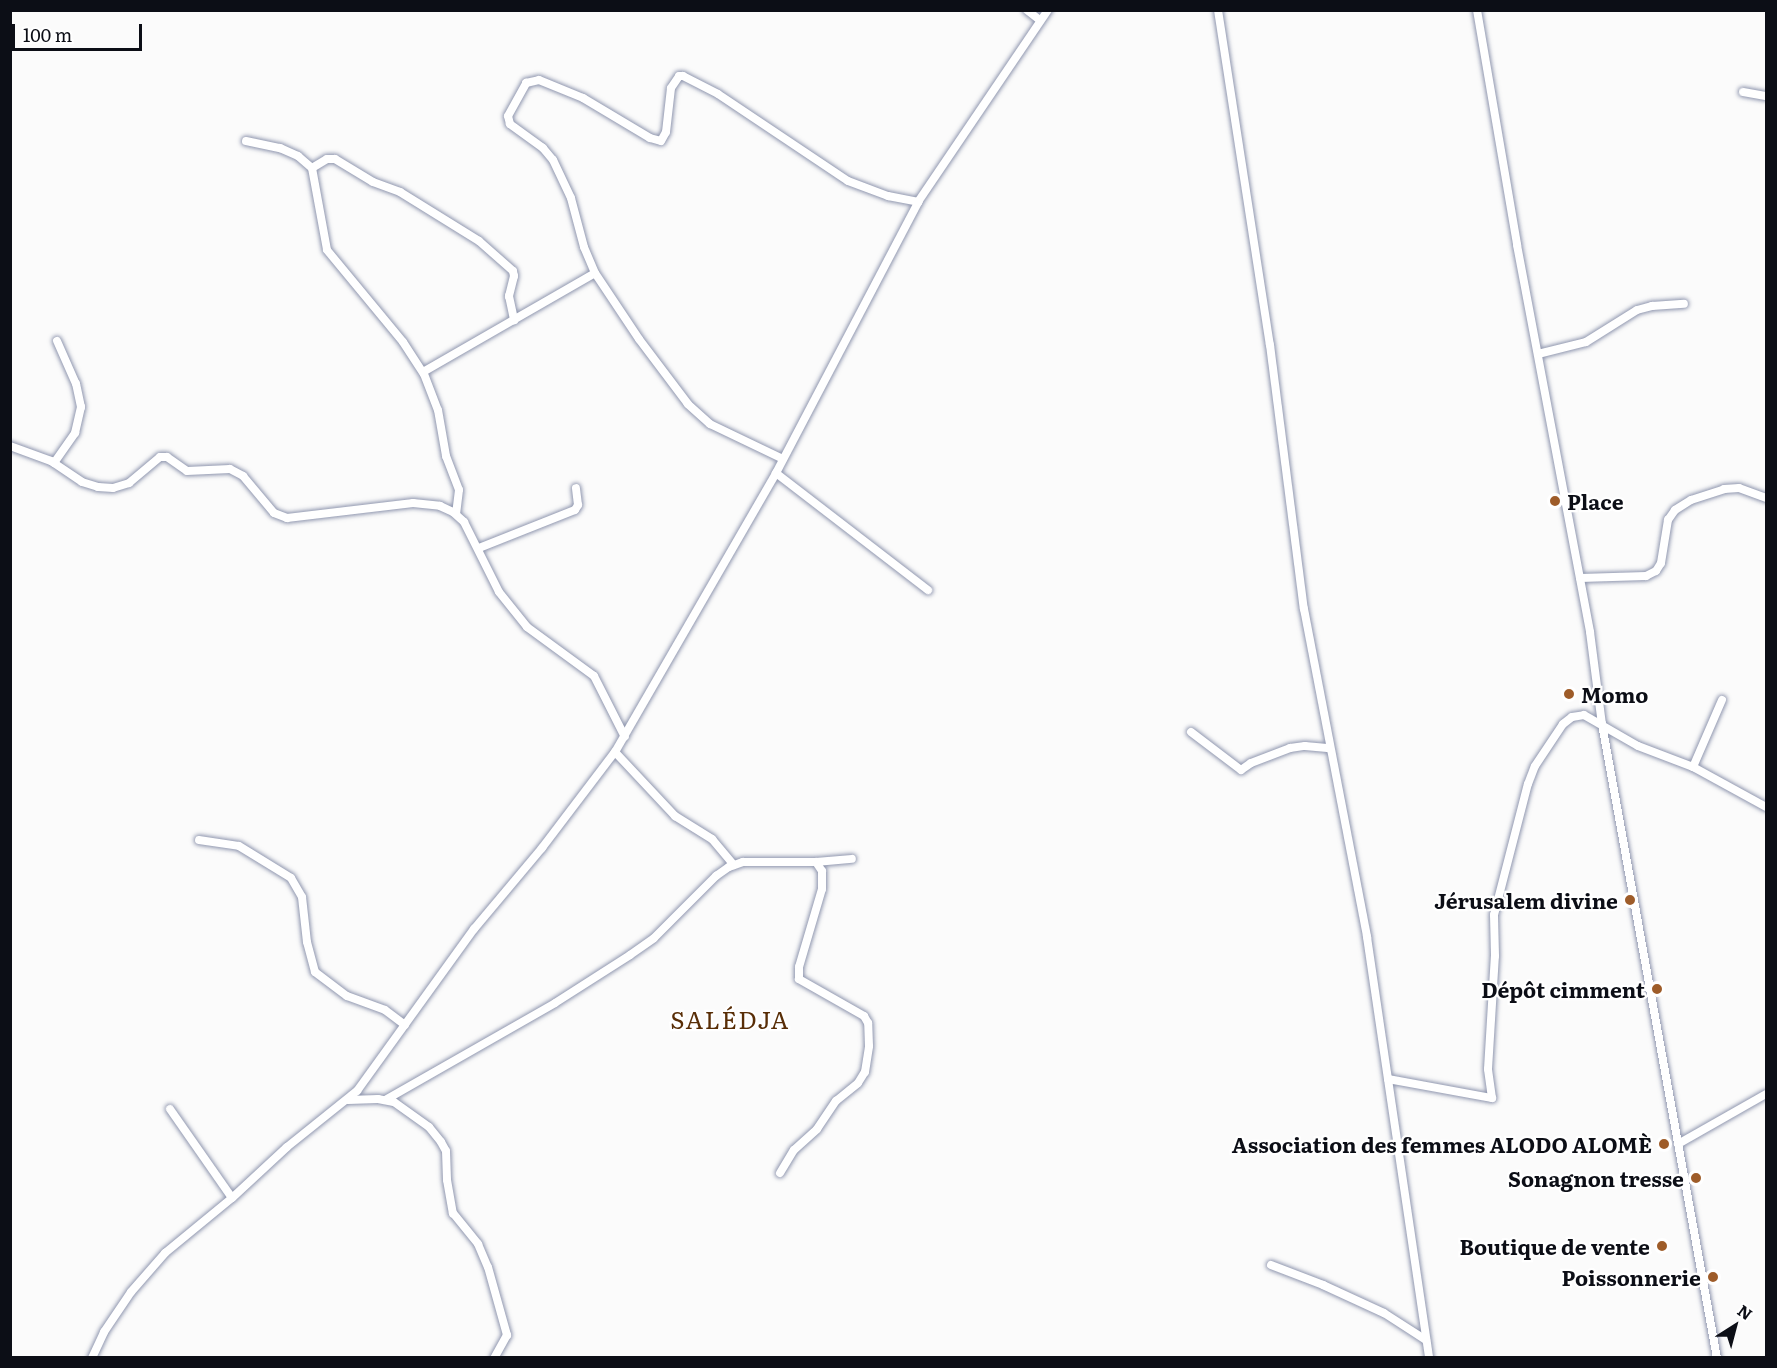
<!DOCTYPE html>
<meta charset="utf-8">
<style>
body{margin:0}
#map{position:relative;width:1777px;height:1368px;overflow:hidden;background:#fbfbfb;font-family:Literata,serif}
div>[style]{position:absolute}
.roads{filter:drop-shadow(0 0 2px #9097af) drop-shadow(0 0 2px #9097af)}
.street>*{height:8px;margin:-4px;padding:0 4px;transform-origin:4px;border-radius:4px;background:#fff}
.dots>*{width:16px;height:16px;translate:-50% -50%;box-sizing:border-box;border:3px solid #fff;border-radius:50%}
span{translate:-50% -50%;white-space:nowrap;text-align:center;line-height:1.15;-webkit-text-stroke:4.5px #fff;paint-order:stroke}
.poi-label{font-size:21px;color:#0c0e16;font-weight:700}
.left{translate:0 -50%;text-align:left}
.right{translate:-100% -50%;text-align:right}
.quarter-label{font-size:24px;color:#592e07;letter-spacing:1.5px}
.frame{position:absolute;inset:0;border:12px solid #0c0e16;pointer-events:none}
.north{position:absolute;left:1705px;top:1296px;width:60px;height:60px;-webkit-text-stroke:4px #fff;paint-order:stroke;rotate:36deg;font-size:16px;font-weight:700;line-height:24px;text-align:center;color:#0c0e16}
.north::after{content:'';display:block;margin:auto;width:21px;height:27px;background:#0c0e16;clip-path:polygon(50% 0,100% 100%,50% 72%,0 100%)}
.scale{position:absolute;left:12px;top:24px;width:130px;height:27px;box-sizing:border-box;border:3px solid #0c0e16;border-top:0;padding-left:8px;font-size:18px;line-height:21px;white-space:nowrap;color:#0c0e16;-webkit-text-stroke:4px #fff;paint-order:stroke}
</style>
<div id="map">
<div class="roads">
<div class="street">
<i style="left:1027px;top:10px;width:16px;rotate:38deg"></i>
<i style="left:1218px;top:10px;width:339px;rotate:81.2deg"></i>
<i style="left:1270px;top:345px;width:266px;rotate:82.7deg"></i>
<i style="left:1304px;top:609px;width:334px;rotate:79.1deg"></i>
<i style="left:1367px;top:937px;width:426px;rotate:81.6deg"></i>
<i style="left:1477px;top:10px;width:238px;rotate:80.3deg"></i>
<i style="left:1517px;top:245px;width:394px;rotate:79.3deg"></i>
<i style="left:1590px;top:632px;width:93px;rotate:82.6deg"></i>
<i style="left:1602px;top:724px;width:644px;rotate:79.72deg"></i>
<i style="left:1743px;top:92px;width:23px;rotate:10deg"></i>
<i style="left:246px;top:141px;width:35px;rotate:12deg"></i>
<i style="left:280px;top:148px;width:20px;rotate:24deg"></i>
<i style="left:298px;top:156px;width:18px;rotate:41deg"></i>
<i style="left:312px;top:168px;width:83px;rotate:79.6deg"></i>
<i style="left:327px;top:250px;width:119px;rotate:50.4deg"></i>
<i style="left:403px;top:342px;width:38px;rotate:57deg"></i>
<i style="left:424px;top:374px;width:39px;rotate:69deg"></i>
<i style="left:438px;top:410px;width:47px;rotate:80.1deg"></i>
<i style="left:446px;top:456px;width:36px;rotate:69deg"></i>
<i style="left:459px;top:490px;width:24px;rotate:97deg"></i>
<i style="left:312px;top:168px;width:17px;rotate:-31deg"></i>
<i style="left:327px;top:159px;width:8px"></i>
<i style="left:335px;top:159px;width:44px;rotate:31.2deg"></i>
<i style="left:373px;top:182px;width:29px;rotate:20deg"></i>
<i style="left:400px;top:192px;width:93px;rotate:31.8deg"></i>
<i style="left:479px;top:241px;width:45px;rotate:41.4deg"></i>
<i style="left:513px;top:271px;width:5px;rotate:79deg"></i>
<i style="left:514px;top:276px;width:21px;rotate:104deg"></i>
<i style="left:509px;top:296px;width:25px;rotate:78deg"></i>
<i style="left:1538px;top:354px;width:49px;rotate:-14deg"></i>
<i style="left:1586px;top:342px;width:60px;rotate:-32.1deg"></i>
<i style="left:1637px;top:310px;width:16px;rotate:-15deg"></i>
<i style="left:1652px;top:306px;width:32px;rotate:-4deg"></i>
<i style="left:423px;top:372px;width:198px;rotate:-29.9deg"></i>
<i style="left:10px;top:446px;width:44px;rotate:20.1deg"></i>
<i style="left:51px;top:461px;width:37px;rotate:34deg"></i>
<i style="left:82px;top:482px;width:17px;rotate:17deg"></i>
<i style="left:98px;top:487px;width:15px;rotate:4deg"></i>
<i style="left:113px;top:488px;width:17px;rotate:-17deg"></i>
<i style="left:129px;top:483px;width:40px;rotate:-40deg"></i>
<i style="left:160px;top:457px;width:7px"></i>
<i style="left:167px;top:457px;width:24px;rotate:35deg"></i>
<i style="left:187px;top:471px;width:43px;rotate:-2.7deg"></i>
<i style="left:230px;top:469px;width:15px;rotate:28deg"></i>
<i style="left:243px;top:476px;width:48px;rotate:50deg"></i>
<i style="left:274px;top:513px;width:14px;rotate:21deg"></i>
<i style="left:287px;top:518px;width:127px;rotate:-6.8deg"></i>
<i style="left:413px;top:503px;width:27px;rotate:6deg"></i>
<i style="left:440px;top:506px;width:14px;rotate:25deg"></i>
<i style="left:453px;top:512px;width:15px;rotate:42deg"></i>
<i style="left:464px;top:522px;width:78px;rotate:63.4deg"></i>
<i style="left:499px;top:592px;width:45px;rotate:51.3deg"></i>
<i style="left:527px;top:627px;width:83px;rotate:36.2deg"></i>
<i style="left:594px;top:676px;width:68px;rotate:63.1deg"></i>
<i style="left:783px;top:459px;width:81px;rotate:-154.4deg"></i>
<i style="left:710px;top:424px;width:30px;rotate:-138deg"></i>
<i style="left:688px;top:404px;width:81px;rotate:-127deg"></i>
<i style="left:639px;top:339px;width:79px;rotate:-123.7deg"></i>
<i style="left:595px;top:273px;width:28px;rotate:-113deg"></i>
<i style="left:584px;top:247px;width:51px;rotate:-104.9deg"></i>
<i style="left:571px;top:198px;width:42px;rotate:-115.3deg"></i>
<i style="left:553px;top:160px;width:16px;rotate:-130deg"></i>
<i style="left:543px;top:148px;width:41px;rotate:-144deg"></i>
<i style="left:510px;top:124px;width:8px;rotate:-104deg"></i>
<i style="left:508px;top:116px;width:38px;rotate:-61deg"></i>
<i style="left:526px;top:83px;width:13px;rotate:-13deg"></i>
<i style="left:539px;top:80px;width:48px;rotate:22.2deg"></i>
<i style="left:583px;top:98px;width:78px;rotate:30.8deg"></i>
<i style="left:650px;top:138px;width:11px;rotate:15deg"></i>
<i style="left:661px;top:141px;width:10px;rotate:-61deg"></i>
<i style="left:666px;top:132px;width:44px;rotate:-83.5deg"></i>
<i style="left:671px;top:88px;width:14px;rotate:-56deg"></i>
<i style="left:679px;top:76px;width:4px"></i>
<i style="left:683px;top:76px;width:39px;rotate:27deg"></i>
<i style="left:718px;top:94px;width:156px;rotate:33.8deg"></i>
<i style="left:848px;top:181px;width:43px;rotate:20.6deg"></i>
<i style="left:888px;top:196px;width:31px;rotate:11deg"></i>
<i style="left:54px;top:463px;width:37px;rotate:-55deg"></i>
<i style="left:75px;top:433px;width:27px;rotate:-77deg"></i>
<i style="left:81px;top:407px;width:24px;rotate:-102deg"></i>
<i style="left:76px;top:384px;width:47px;rotate:-113.8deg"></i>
<i style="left:776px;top:473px;width:192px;rotate:37.6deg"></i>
<i style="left:479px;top:548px;width:103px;rotate:-21.6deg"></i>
<i style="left:575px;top:510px;width:6px;rotate:-59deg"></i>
<i style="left:578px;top:505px;width:17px;rotate:-97deg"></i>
<i style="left:1580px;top:578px;width:66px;rotate:-1.7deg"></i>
<i style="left:1646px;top:576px;width:11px;rotate:-27deg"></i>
<i style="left:1656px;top:571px;width:9px;rotate:-58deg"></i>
<i style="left:1661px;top:563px;width:44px;rotate:-80.8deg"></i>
<i style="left:1668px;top:520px;width:12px;rotate:-55deg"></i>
<i style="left:1675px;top:510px;width:19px;rotate:-32deg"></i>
<i style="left:1691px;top:500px;width:35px;rotate:-18deg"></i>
<i style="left:1724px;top:489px;width:15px;rotate:-4deg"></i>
<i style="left:1739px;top:488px;width:29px;rotate:20deg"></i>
<i style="left:1191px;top:732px;width:63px;rotate:37.2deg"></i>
<i style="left:1241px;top:770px;width:12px;rotate:-35deg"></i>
<i style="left:1251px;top:763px;width:42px;rotate:-21deg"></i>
<i style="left:1290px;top:748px;width:15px;rotate:-8deg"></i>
<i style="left:1305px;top:746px;width:25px;rotate:5deg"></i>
<i style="left:615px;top:752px;width:88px;rotate:46.8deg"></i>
<i style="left:675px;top:816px;width:44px;rotate:31.9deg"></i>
<i style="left:712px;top:839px;width:34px;rotate:50deg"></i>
<i style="left:1693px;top:767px;width:83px;rotate:28.7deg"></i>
<i style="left:199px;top:840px;width:40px;rotate:8.5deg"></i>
<i style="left:239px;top:846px;width:61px;rotate:31.6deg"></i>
<i style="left:291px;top:878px;width:22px;rotate:60deg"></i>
<i style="left:302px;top:897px;width:45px;rotate:83.7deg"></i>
<i style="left:307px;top:942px;width:31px;rotate:75deg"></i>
<i style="left:315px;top:972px;width:40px;rotate:37deg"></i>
<i style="left:347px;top:996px;width:40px;rotate:20.2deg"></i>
<i style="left:385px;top:1010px;width:25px;rotate:37deg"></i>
<i style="left:1388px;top:1079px;width:106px;rotate:10.4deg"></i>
<i style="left:1492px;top:1098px;width:29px;rotate:-98deg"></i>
<i style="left:1488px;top:1069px;width:113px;rotate:-86.5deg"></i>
<i style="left:1495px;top:956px;width:41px;rotate:-91.4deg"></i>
<i style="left:1494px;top:915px;width:135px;rotate:-75.5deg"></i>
<i style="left:1528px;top:784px;width:19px;rotate:-69deg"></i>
<i style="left:1535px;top:766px;width:50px;rotate:-56.3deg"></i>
<i style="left:1563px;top:724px;width:11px;rotate:-38deg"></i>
<i style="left:1572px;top:717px;width:12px;rotate:-9deg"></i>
<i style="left:1584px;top:715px;width:62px;rotate:29.9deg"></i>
<i style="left:1638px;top:746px;width:59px;rotate:20.9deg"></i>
<i style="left:1693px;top:767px;width:73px;rotate:-66.6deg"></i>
<i style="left:387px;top:1099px;width:193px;rotate:-29.7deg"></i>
<i style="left:555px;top:1003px;width:89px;rotate:-32.6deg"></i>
<i style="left:630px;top:955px;width:29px;rotate:-35deg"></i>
<i style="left:654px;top:938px;width:88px;rotate:-45deg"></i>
<i style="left:716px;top:876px;width:16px;rotate:-35deg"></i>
<i style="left:729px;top:867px;width:15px;rotate:-20deg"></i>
<i style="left:743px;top:862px;width:73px"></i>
<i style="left:816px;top:862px;width:36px;rotate:-5deg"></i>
<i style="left:348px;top:1100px;width:30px;rotate:-2deg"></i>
<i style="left:378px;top:1099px;width:16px;rotate:11deg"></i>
<i style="left:394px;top:1102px;width:43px;rotate:35.5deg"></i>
<i style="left:429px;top:1127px;width:19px;rotate:51deg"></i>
<i style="left:441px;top:1142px;width:10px;rotate:61deg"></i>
<i style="left:446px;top:1151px;width:29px;rotate:88deg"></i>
<i style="left:447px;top:1180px;width:34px;rotate:80deg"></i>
<i style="left:453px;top:1213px;width:40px;rotate:51deg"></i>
<i style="left:478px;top:1244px;width:25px;rotate:67deg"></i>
<i style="left:488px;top:1267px;width:71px;rotate:74.4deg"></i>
<i style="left:507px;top:1335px;width:26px;rotate:119deg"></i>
<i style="left:170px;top:1109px;width:108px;rotate:55.1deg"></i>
<i style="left:1678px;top:1144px;width:101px;rotate:-29.6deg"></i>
<i style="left:780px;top:1173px;width:27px;rotate:-59deg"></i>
<i style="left:794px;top:1150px;width:31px;rotate:-42deg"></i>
<i style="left:817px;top:1129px;width:34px;rotate:-56deg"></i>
<i style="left:836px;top:1101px;width:28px;rotate:-39deg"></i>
<i style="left:858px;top:1083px;width:13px;rotate:-58deg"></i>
<i style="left:865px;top:1072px;width:26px;rotate:-81deg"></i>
<i style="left:869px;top:1046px;width:23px;rotate:-92deg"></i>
<i style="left:868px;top:1023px;width:8px;rotate:-120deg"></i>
<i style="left:864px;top:1016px;width:75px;rotate:-150.4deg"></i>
<i style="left:799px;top:979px;width:12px;rotate:-90deg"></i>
<i style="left:799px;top:967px;width:81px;rotate:-73.6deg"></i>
<i style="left:822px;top:889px;width:18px;rotate:-90deg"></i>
<i style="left:822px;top:871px;width:11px;rotate:-124deg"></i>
<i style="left:1271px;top:1265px;width:56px;rotate:21deg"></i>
<i style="left:1323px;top:1285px;width:67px;rotate:24.7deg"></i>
<i style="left:1384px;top:1313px;width:50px;rotate:32.7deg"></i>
<i style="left:92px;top:1358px;width:29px;rotate:-65deg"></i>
<i style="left:104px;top:1332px;width:48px;rotate:-56deg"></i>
<i style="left:131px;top:1292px;width:52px;rotate:-48.9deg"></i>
<i style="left:165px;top:1253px;width:87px;rotate:-39.4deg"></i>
<i style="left:232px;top:1198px;width:75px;rotate:-42.8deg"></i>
<i style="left:287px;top:1147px;width:90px;rotate:-38.7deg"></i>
<i style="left:357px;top:1091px;width:200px;rotate:-54.2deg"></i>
<i style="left:474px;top:929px;width:106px;rotate:-50deg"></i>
<i style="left:542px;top:848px;width:121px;rotate:-52.8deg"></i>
<i style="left:615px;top:752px;width:322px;rotate:-60deg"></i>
<i style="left:776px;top:473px;width:306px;rotate:-62.3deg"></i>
<i style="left:918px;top:202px;width:232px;rotate:-55.9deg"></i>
</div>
</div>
<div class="dots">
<i style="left:1555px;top:501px;background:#9e5c29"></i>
<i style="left:1569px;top:694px;background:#9e5c29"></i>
<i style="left:1630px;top:900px;background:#9e5c29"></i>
<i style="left:1657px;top:989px;background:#9e5c29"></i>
<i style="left:1664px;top:1144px;background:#9e5c29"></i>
<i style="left:1696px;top:1178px;background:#9e5c29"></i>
<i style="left:1662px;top:1246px;background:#9e5c29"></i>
<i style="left:1713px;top:1277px;background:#9e5c29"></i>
</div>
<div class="poi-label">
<span class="left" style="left:1567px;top:501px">Place</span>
<span class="left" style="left:1581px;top:694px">Momo</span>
<span class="right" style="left:1618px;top:900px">Jérusalem divine</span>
<span class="right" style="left:1645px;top:989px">Dépôt cimment</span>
<span class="right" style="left:1652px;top:1144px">Association des femmes ALODO ALOMÈ</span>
<span class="right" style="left:1684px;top:1178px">Sonagnon tresse</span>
<span class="right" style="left:1650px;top:1246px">Boutique de vente</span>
<span class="right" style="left:1701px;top:1277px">Poissonnerie</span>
</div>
<div class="quarter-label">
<span style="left:730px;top:1019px">SALÉDJA</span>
</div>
<div class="frame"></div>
<div class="north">N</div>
<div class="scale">100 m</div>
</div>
